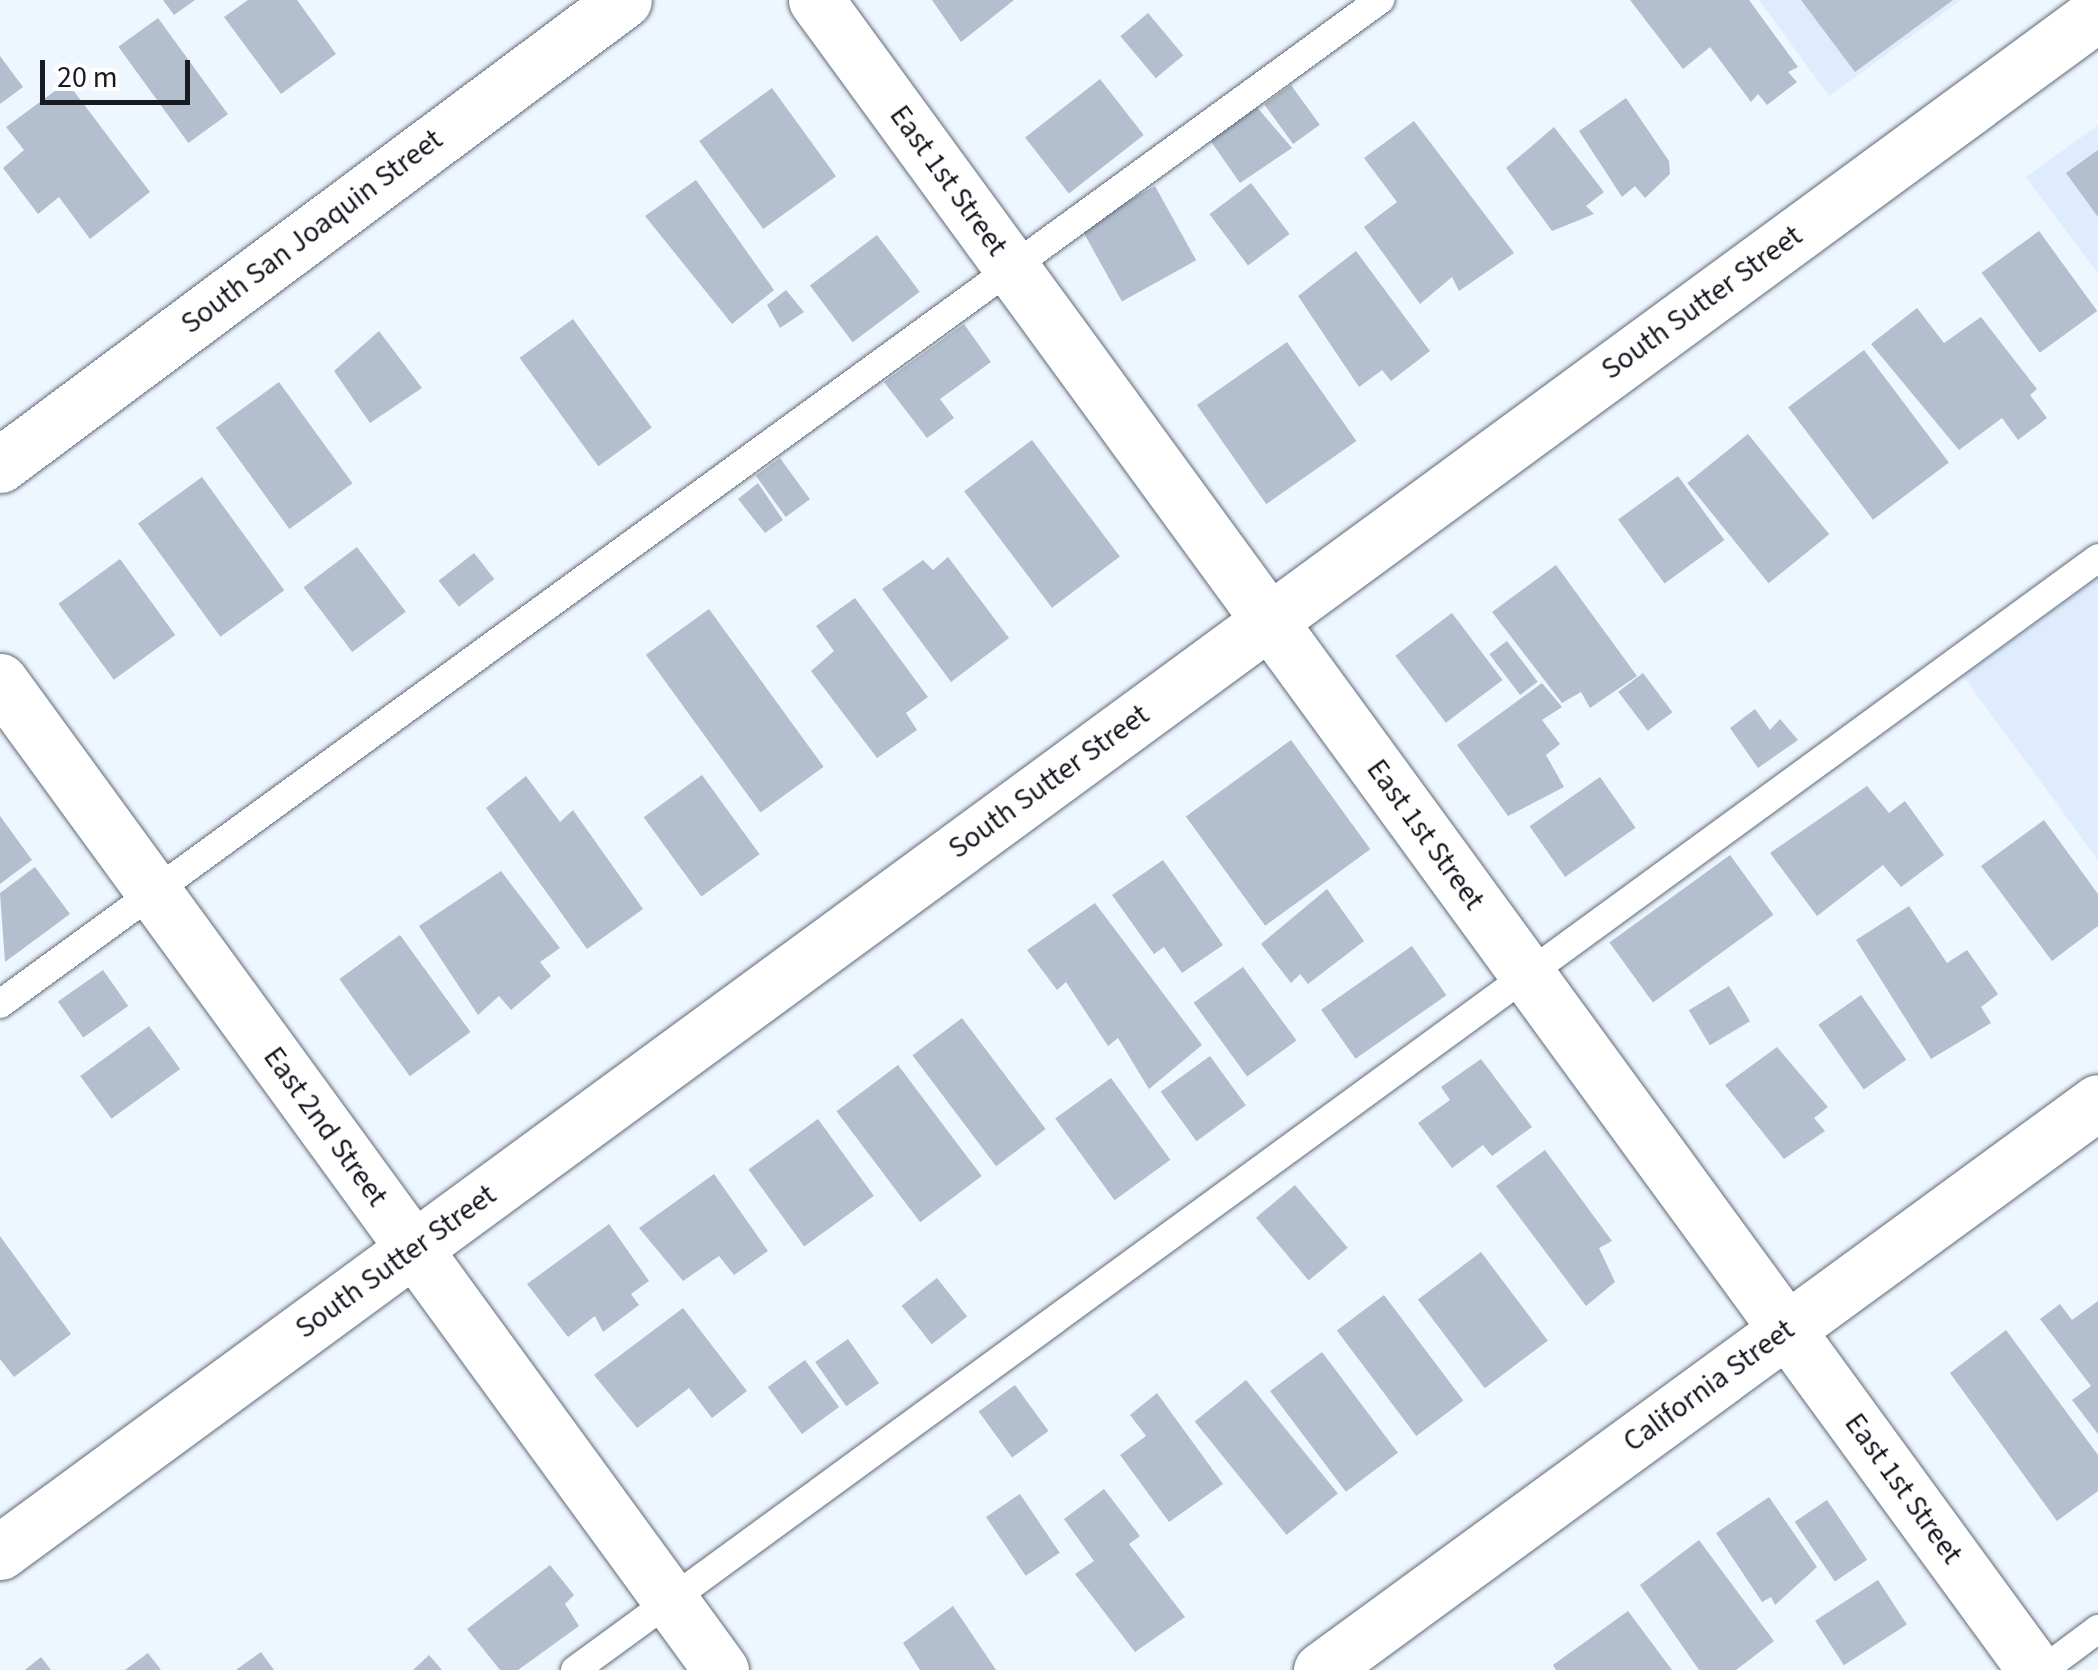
<!DOCTYPE html>
<style>
body{margin:0}
#map{position:relative;width:2098px;height:1670px;overflow:hidden;background:#eef6ff;font-family:"Source Sans 3",sans-serif}
div>[style]{position:absolute}
.built>*{inset:0;background:#deecfe}
.building>*{inset:0;background:#b3bfce;transform-origin:0 0}
.roads{filter:drop-shadow(0 0 2px #606b78) drop-shadow(0 0 2px #606b78)}
.service>*{height:28px;margin:-14px;padding:0 14px;transform-origin:14px;border-radius:14px;background:#fff}
.minor>*{height:55px;margin:-27.5px;padding:0 27.5px;transform-origin:27.5px;border-radius:27.5px;background:#fff}
.tertiary>*{height:55px;margin:-27.5px;padding:0 27.5px;transform-origin:27.5px;border-radius:27.5px;background:#fff}
span{translate:-50% -50%;white-space:nowrap;text-align:center;line-height:1.15;-webkit-text-stroke:8px #fff;paint-order:stroke}
.street-label{font-size:30px;color:#171b21}
.scale{position:absolute;left:40px;top:60px;width:150px;height:45px;box-sizing:border-box;border:5px solid #171b21;border-top:0;padding-left:12px;font-size:30px;line-height:35px;white-space:nowrap;color:#171b21;-webkit-text-stroke:8px #fff;paint-order:stroke}
</style>
<div id="map">
<div class="built">
<i style="clip-path:polygon(1759px 0,1961px 0,1829px 96px)"></i>
<i style="clip-path:polygon(2098px 125px,2098px 273px,2026px 177px)"></i>
<i style="clip-path:polygon(2098px 578px,2098px 860px,1963px 676px)"></i>
</div>
<div class="building">
<i style="clip-path:polygon(163px 0,195px 0,174px 15px)"></i>
<i style="clip-path:polygon(248px 0,297px 0,336px 54px,281px 94px,224px 17px)"></i>
<i style="clip-path:polygon(932px 0,1014px 0,961px 42px)"></i>
<i style="clip-path:polygon(1630px 0,1749px 0,1798px 67px,1788px 72px,1797px 82px,1767px 105px,1758px 94px,1751px 102px,1710px 47px,1683px 69px)"></i>
<i style="clip-path:polygon(1801px 0,1953px 0,1855px 72px)"></i>
<i style="left:1148px;top:13px;width:55px;height:36px;rotate:50deg"></i>
<i style="left:158px;top:18px;width:119px;height:49px;rotate:54deg"></i>
<i style="clip-path:polygon(0 56px,23px 87px,0 104px)"></i>
<i style="left:1100px;top:79px;width:71px;height:95px;rotate:52deg"></i>
<i style="clip-path:polygon(67px 82px,150px 192px,90px 239px,59px 197px,38px 214px,3px 168px,24px 150px,6px 127px)"></i>
<i style="left:1291px;top:85px;width:49px;height:33px;rotate:54deg"></i>
<i style="left:772px;top:88px;width:109px;height:90px;rotate:54deg"></i>
<i style="clip-path:polygon(1626px 98px,1669px 161px,1670px 174px,1645px 198px,1635px 186px,1622px 197px,1579px 131px)"></i>
<i style="clip-path:polygon(1255px 105px,1292px 148px,1240px 183px,1210px 140px)"></i>
<i style="clip-path:polygon(1414px 121px,1514px 253px,1459px 291px,1452px 277px,1420px 304px,1364px 227px,1397px 202px,1364px 158px)"></i>
<i style="clip-path:polygon(1554px 127px,1604px 192px,1586px 206px,1594px 214px,1552px 231px,1506px 168px)"></i>
<i style="clip-path:polygon(2098px 150px,2098px 217px,2066px 173px)"></i>
<i style="clip-path:polygon(696px 180px,774px 290px,732px 324px,645px 216px)"></i>
<i style="left:1251px;top:183px;width:64px;height:52px;rotate:53deg"></i>
<i style="left:1155px;top:186px;width:85px;height:85px;rotate:61deg"></i>
<i style="left:2039px;top:231px;width:99px;height:71px;rotate:54deg"></i>
<i style="left:877px;top:235px;width:71px;height:84px;rotate:53deg"></i>
<i style="clip-path:polygon(1356px 251px,1430px 351px,1391px 381px,1382px 370px,1359px 387px,1298px 296px)"></i>
<i style="clip-path:polygon(786px 290px,804px 312px,780px 328px,767px 305px)"></i>
<i style="clip-path:polygon(1917px 308px,1944px 343px,1981px 317px,2037px 389px,2030px 395px,2047px 418px,2018px 440px,2002px 418px,1959px 450px,1871px 344px)"></i>
<i style="left:573px;top:319px;width:134px;height:66px;rotate:54deg"></i>
<i style="clip-path:polygon(964px 324px,991px 362px,940px 399px,954px 418px,927px 438px,884px 382px)"></i>
<i style="clip-path:polygon(379px 331px,422px 388px,370px 423px,334px 371px)"></i>
<i style="left:1287px;top:342px;width:121px;height:110px;rotate:55deg"></i>
<i style="left:1864px;top:350px;width:141px;height:95px;rotate:53deg"></i>
<i style="left:279px;top:382px;width:125px;height:78px;rotate:54deg"></i>
<i style="left:1748px;top:434px;width:129px;height:78px;rotate:51deg"></i>
<i style="left:1032px;top:440px;width:146px;height:85px;rotate:53deg"></i>
<i style="left:780px;top:458px;width:51px;height:30px;rotate:54deg"></i>
<i style="left:1678px;top:476px;width:79px;height:74px;rotate:54deg"></i>
<i style="left:202px;top:477px;width:140px;height:79px;rotate:54deg"></i>
<i style="clip-path:polygon(758px 483px,783px 520px,765px 533px,738px 499px)"></i>
<i style="left:357px;top:547px;width:81px;height:67px;rotate:53deg"></i>
<i style="left:474px;top:553px;width:33px;height:45px;rotate:52deg"></i>
<i style="clip-path:polygon(948px 557px,1009px 638px,951px 682px,882px 589px,923px 560px,933px 570px)"></i>
<i style="left:120px;top:559px;width:94px;height:76px;rotate:54deg"></i>
<i style="clip-path:polygon(1556px 565px,1637px 676px,1590px 708px,1581px 692px,1562px 703px,1492px 612px)"></i>
<i style="clip-path:polygon(855px 598px,928px 697px,906px 713px,917px 730px,877px 758px,811px 671px,834px 651px,816px 626px)"></i>
<i style="left:709px;top:609px;width:195px;height:78px;rotate:54deg"></i>
<i style="left:1452px;top:613px;width:84px;height:71px;rotate:53deg"></i>
<i style="left:1507px;top:641px;width:51px;height:22px;rotate:53deg"></i>
<i style="left:1643px;top:673px;width:49px;height:31px;rotate:53deg"></i>
<i style="clip-path:polygon(1542px 683px,1562px 707px,1542px 720px,1560px 744px,1546px 755px,1564px 787px,1508px 816px,1457px 745px)"></i>
<i style="clip-path:polygon(1755px 709px,1770px 730px,1780px 719px,1798px 740px,1758px 768px,1730px 728px)"></i>
<i style="left:1291px;top:740px;width:135px;height:130px;rotate:54deg"></i>
<i style="left:702px;top:775px;width:98px;height:72px;rotate:54deg"></i>
<i style="clip-path:polygon(526px 776px,560px 822px,573px 810px,643px 909px,587px 949px,486px 808px)"></i>
<i style="left:1600px;top:777px;width:62px;height:86px;rotate:55deg"></i>
<i style="clip-path:polygon(1867px 786px,1889px 813px,1905px 801px,1944px 855px,1901px 887px,1883px 865px,1817px 916px,1770px 853px)"></i>
<i style="clip-path:polygon(0 816px,32px 860px,0 884px)"></i>
<i style="clip-path:polygon(2044px 820px,2098px 894px,2098px 926px,2052px 961px,1981px 866px)"></i>
<i style="left:1730px;top:855px;width:74px;height:149px;rotate:54deg"></i>
<i style="clip-path:polygon(1163px 860px,1223px 945px,1182px 973px,1164px 947px,1154px 954px,1112px 895px)"></i>
<i style="clip-path:polygon(35px 867px,70px 914px,5px 962px,0 893px)"></i>
<i style="clip-path:polygon(501px 871px,560px 948px,540px 962px,551px 976px,511px 1010px,499px 996px,478px 1015px,419px 926px)"></i>
<i style="clip-path:polygon(1327px 889px,1364px 941px,1308px 984px,1300px 974px,1291px 983px,1261px 944px)"></i>
<i style="clip-path:polygon(1095px 903px,1202px 1045px,1149px 1089px,1118px 1038px,1108px 1046px,1066px 982px,1057px 990px,1027px 950px)"></i>
<i style="clip-path:polygon(1909px 906px,1947px 963px,1967px 950px,1998px 994px,1981px 1007px,1991px 1023px,1931px 1059px,1856px 940px)"></i>
<i style="left:400px;top:935px;width:120px;height:75px;rotate:54deg"></i>
<i style="left:1412px;top:946px;width:60px;height:111px;rotate:55deg"></i>
<i style="left:1243px;top:967px;width:91px;height:61px;rotate:54deg"></i>
<i style="left:103px;top:970px;width:44px;height:55px;rotate:55deg"></i>
<i style="left:1729px;top:986px;width:41px;height:47px;rotate:59deg"></i>
<i style="left:1861px;top:995px;width:79px;height:52px;rotate:55deg"></i>
<i style="left:962px;top:1018px;width:139px;height:62px;rotate:53deg"></i>
<i style="left:149px;top:1026px;width:53px;height:85px;rotate:54deg"></i>
<i style="clip-path:polygon(1777px 1047px,1828px 1107px,1814px 1118px,1825px 1131px,1784px 1159px,1725px 1085px)"></i>
<i style="left:1210px;top:1056px;width:61px;height:61px;rotate:54deg"></i>
<i style="clip-path:polygon(1481px 1059px,1532px 1127px,1492px 1156px,1483px 1145px,1452px 1168px,1418px 1123px,1450px 1100px,1441px 1087px)"></i>
<i style="left:898px;top:1065px;width:139px;height:77px;rotate:53deg"></i>
<i style="left:1111px;top:1078px;width:101px;height:69px;rotate:54deg"></i>
<i style="left:818px;top:1119px;width:95px;height:86px;rotate:54deg"></i>
<i style="clip-path:polygon(1545px 1150px,1612px 1241px,1599px 1248px,1615px 1282px,1586px 1306px,1496px 1186px)"></i>
<i style="clip-path:polygon(714px 1174px,768px 1251px,734px 1275px,719px 1256px,683px 1281px,639px 1228px)"></i>
<i style="left:1295px;top:1185px;width:82px;height:51px;rotate:50deg"></i>
<i style="clip-path:polygon(609px 1224px,649px 1281px,631px 1294px,639px 1305px,603px 1332px,595px 1316px,568px 1337px,527px 1284px)"></i>
<i style="clip-path:polygon(0 1236px,71px 1334px,14px 1377px,0 1359px)"></i>
<i style="left:1481px;top:1252px;width:111px;height:79px;rotate:53deg"></i>
<i style="left:937px;top:1278px;width:49px;height:45px;rotate:52deg"></i>
<i style="left:1384px;top:1295px;width:132px;height:59px;rotate:53deg"></i>
<i style="clip-path:polygon(2098px 1301px,2098px 1434px,2072px 1400px,2091px 1386px,2040px 1319px,2060px 1304px,2072px 1320px)"></i>
<i style="clip-path:polygon(683px 1308px,747px 1391px,712px 1418px,689px 1388px,637px 1428px,594px 1375px)"></i>
<i style="clip-path:polygon(2006px 1330px,2098px 1455px,2098px 1491px,2057px 1521px,1950px 1373px)"></i>
<i style="left:848px;top:1339px;width:54px;height:40px;rotate:55deg"></i>
<i style="left:1322px;top:1352px;width:126px;height:65px;rotate:53deg"></i>
<i style="left:805px;top:1360px;width:58px;height:46px;rotate:54deg"></i>
<i style="left:1246px;top:1380px;width:146px;height:66px;rotate:51deg"></i>
<i style="left:1015px;top:1385px;width:57px;height:45px;rotate:54deg"></i>
<i style="clip-path:polygon(1157px 1393px,1223px 1484px,1169px 1522px,1120px 1455px,1146px 1436px,1130px 1415px)"></i>
<i style="clip-path:polygon(1104px 1489px,1140px 1536px,1129px 1544px,1185px 1617px,1135px 1652px,1075px 1574px,1094px 1561px,1064px 1519px)"></i>
<i style="left:1020px;top:1494px;width:71px;height:41px;rotate:56deg"></i>
<i style="clip-path:polygon(1769px 1497px,1817px 1567px,1775px 1605px,1771px 1597px,1762px 1602px,1716px 1533px)"></i>
<i style="left:1827px;top:1500px;width:72px;height:39px;rotate:56deg"></i>
<i style="clip-path:polygon(1699px 1540px,1774px 1641px,1736px 1670px,1699px 1670px,1640px 1585px)"></i>
<i style="clip-path:polygon(550px 1565px,574px 1595px,565px 1604px,579px 1626px,518px 1670px,500px 1670px,467px 1629px)"></i>
<i style="left:1878px;top:1580px;width:53px;height:75px;rotate:57deg"></i>
<i style="clip-path:polygon(953px 1606px,996px 1670px,920px 1670px,903px 1643px)"></i>
<i style="clip-path:polygon(1628px 1611px,1672px 1670px,1556px 1670px,1553px 1665px)"></i>
<i style="clip-path:polygon(261px 1652px,274px 1670px,236px 1670px)"></i>
<i style="clip-path:polygon(148px 1653px,161px 1670px,125px 1670px)"></i>
<i style="clip-path:polygon(429px 1655px,442px 1670px,413px 1670px)"></i>
<i style="clip-path:polygon(41px 1657px,51px 1670px,25px 1670px)"></i>
</div>
<div class="roads">
<div class="service">
<i style="left:0;top:1004px;width:1707px;rotate:-36.04deg"></i>
<i style="left:575px;top:1670px;width:1886px;rotate:-36.13deg"></i>
<i style="left:2043px;top:1670px;width:69px;rotate:-36.7deg"></i>
</div>
<div class="minor">
<i style="left:816px;top:0;width:2068px;rotate:53.87deg"></i>
<i style="left:0;top:465px;width:778px;rotate:-36.69deg"></i>
<i style="left:0;top:681px;width:1224px;rotate:53.91deg"></i>
<i style="left:0;top:1552px;width:2602px;rotate:-36.26deg"></i>
</div>
<div class="tertiary">
<i style="left:1321px;top:1670px;width:962px;rotate:-36.17deg"></i>
</div>
</div>
<div class="street-label">
<span style="left:948px;top:181px;rotate:54deg">East 1st Street</span>
<span style="left:312px;top:232px;rotate:-37deg">South San Joaquin Street</span>
<span style="left:1702px;top:303px;rotate:-36deg">South Sutter Street</span>
<span style="left:1049px;top:782px;rotate:-36deg">South Sutter Street</span>
<span style="left:1425px;top:835px;rotate:54deg">East 1st Street</span>
<span style="left:325px;top:1127px;rotate:54deg">East 2nd Street</span>
<span style="left:396px;top:1262px;rotate:-36deg">South Sutter Street</span>
<span style="left:1709px;top:1386px;rotate:-36deg">California Street</span>
<span style="left:1903px;top:1489px;rotate:54deg">East 1st Street</span>
</div>
<div class="scale">20 m</div>
</div>
